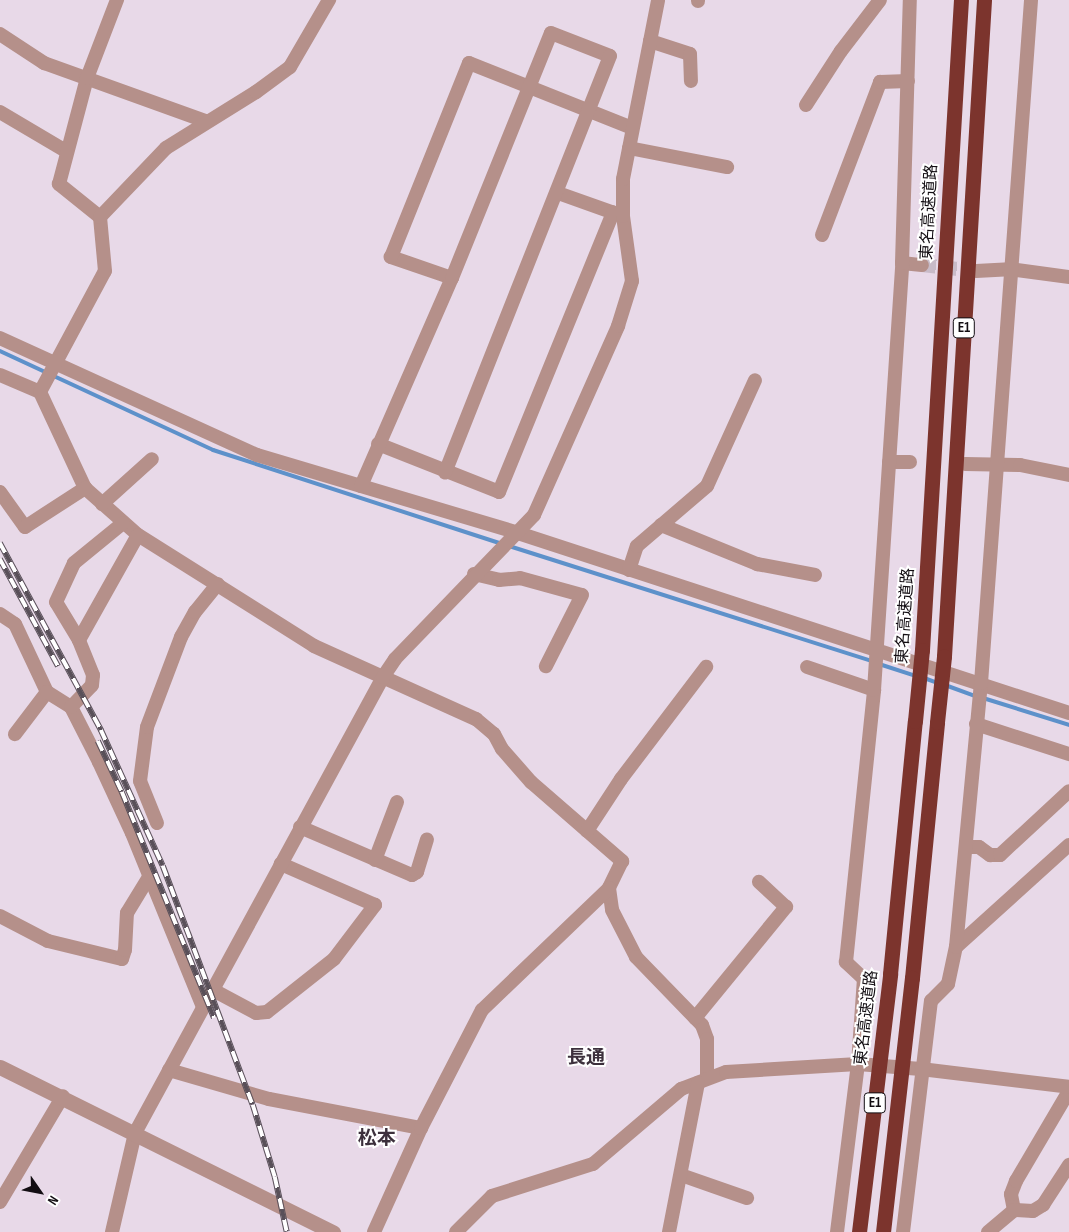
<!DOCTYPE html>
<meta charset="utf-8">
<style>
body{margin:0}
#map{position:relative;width:1069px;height:1232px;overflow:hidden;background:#e8d9e8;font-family:"Sofia Sans Condensed","Noto Sans JP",sans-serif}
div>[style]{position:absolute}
.stream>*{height:4px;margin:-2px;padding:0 2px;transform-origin:2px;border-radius:2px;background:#5d91ca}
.minor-tunnel>*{height:14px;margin-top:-7px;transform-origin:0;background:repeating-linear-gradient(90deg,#c8bbc8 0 14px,transparent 0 21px)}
.minor>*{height:14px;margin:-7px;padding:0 7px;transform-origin:7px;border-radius:7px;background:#b5908a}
.tertiary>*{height:15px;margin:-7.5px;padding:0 7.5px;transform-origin:7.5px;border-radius:7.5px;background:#b5908a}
.motorway>*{height:15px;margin:-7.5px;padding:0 7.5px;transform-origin:7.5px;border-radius:7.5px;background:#7c342d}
.rail>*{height:5.5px;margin-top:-2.75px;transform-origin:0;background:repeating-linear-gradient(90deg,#fff 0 11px,#595059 0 22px);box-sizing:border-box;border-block:1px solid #595059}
.motorway-bridge>*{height:15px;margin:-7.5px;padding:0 7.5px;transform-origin:7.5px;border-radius:7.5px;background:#7c342d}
span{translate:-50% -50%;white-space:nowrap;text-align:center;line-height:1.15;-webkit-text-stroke:4px #fff;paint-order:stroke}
.shield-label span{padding:1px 4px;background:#fff;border:1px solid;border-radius:4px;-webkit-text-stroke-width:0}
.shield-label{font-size:15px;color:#130e13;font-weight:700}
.street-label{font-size:16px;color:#130e13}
.quarter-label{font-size:19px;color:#3c303c;font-weight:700}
.north{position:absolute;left:15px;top:1167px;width:50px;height:50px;-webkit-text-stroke:4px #fff;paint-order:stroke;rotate:123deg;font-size:14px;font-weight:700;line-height:20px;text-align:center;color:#130e13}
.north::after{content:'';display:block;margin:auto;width:18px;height:22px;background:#130e13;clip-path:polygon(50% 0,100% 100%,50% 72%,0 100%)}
</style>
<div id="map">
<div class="stream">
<i style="left:0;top:351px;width:235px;rotate:24.9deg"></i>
<i style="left:213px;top:450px;width:305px;rotate:18deg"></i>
<i style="left:509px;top:546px;width:381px;rotate:17.6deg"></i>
<i style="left:879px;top:664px;width:40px;rotate:18deg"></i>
<i style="left:924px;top:678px;width:15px;rotate:20deg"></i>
<i style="left:945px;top:685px;width:33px;rotate:20deg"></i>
<i style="left:983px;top:698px;width:90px;rotate:17.4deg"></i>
</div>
<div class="minor-tunnel">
<i style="left:922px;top:265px;width:54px;rotate:6.3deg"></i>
</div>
<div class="minor">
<i style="left:698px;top:1px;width:1px;rotate:-90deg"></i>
<i style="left:0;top:34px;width:53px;rotate:33.4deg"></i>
<i style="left:44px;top:63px;width:171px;rotate:19.8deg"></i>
<i style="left:650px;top:41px;width:42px;rotate:18deg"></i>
<i style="left:690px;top:54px;width:27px;rotate:88deg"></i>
<i style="left:806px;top:105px;width:64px;rotate:-57.1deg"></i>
<i style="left:841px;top:51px;width:64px;rotate:-52.6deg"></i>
<i style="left:0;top:112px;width:77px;rotate:30.6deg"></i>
<i style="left:629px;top:148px;width:100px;rotate:11deg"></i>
<i style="left:558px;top:193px;width:66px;rotate:19.5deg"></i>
<i style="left:100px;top:217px;width:53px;rotate:-141.2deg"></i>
<i style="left:59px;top:184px;width:110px;rotate:-75.2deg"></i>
<i style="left:87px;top:78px;width:84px;rotate:-69deg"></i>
<i style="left:822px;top:235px;width:164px;rotate:-69.2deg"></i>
<i style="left:880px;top:82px;width:28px;rotate:-2deg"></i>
<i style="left:902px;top:263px;width:20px;rotate:6deg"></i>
<i style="left:976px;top:271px;width:33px;rotate:-3deg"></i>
<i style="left:1009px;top:269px;width:61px;rotate:7.6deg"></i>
<i style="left:452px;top:278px;width:65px;rotate:-161deg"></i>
<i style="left:391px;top:257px;width:209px;rotate:-68.1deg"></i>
<i style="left:469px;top:63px;width:175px;rotate:21.7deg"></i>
<i style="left:0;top:338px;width:282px;rotate:24.5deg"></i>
<i style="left:257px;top:455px;width:272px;rotate:16.6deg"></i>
<i style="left:518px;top:533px;width:580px;rotate:18.09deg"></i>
<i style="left:0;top:375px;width:43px;rotate:23deg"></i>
<i style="left:40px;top:392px;width:106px;rotate:64.9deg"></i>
<i style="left:85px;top:488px;width:71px;rotate:41.6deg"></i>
<i style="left:138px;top:535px;width:208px;rotate:32.2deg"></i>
<i style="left:314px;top:646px;width:178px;rotate:24.3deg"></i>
<i style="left:476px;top:719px;width:23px;rotate:40deg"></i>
<i style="left:494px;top:734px;width:17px;rotate:62deg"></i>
<i style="left:502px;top:749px;width:44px;rotate:48.7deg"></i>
<i style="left:531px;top:782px;width:121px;rotate:41deg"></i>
<i style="left:622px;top:861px;width:30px;rotate:116deg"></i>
<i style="left:609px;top:888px;width:22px;rotate:82deg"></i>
<i style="left:612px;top:910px;width:53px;rotate:62.9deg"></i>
<i style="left:636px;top:957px;width:95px;rotate:45.9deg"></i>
<i style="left:702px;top:1025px;width:15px;rotate:70deg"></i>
<i style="left:707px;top:1039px;width:37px;rotate:90deg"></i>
<i style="left:40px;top:392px;width:137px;rotate:-61.8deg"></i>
<i style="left:105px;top:271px;width:54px;rotate:-95.3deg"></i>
<i style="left:100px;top:217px;width:95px;rotate:-46.3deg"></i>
<i style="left:166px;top:148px;width:106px;rotate:-31.9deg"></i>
<i style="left:256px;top:92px;width:42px;rotate:-36.3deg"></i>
<i style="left:290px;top:67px;width:78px;rotate:-59.8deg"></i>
<i style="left:378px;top:444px;width:130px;rotate:21.6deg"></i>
<i style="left:499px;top:492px;width:302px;rotate:-67.8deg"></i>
<i style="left:889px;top:462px;width:21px"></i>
<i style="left:965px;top:464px;width:55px;rotate:1deg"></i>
<i style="left:1020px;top:465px;width:50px;rotate:11.5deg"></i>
<i style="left:361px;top:486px;width:227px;rotate:-66.4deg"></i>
<i style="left:452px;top:278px;width:264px;rotate:-68deg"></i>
<i style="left:551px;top:33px;width:63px;rotate:21.3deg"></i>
<i style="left:610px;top:56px;width:448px;rotate:111.6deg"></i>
<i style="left:0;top:492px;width:43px;rotate:54.5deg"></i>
<i style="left:25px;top:527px;width:72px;rotate:-33deg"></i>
<i style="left:102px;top:504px;width:67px;rotate:-42deg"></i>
<i style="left:661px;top:525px;width:104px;rotate:22.1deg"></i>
<i style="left:757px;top:564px;width:59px;rotate:10.7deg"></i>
<i style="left:629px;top:570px;width:25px;rotate:-72deg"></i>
<i style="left:637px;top:546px;width:92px;rotate:-40.6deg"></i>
<i style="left:707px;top:486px;width:116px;rotate:-65.6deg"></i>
<i style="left:474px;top:574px;width:26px;rotate:13deg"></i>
<i style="left:499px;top:580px;width:21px;rotate:-5deg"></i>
<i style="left:520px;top:578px;width:64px;rotate:15.3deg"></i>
<i style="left:582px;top:595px;width:80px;rotate:116.9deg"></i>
<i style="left:0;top:614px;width:18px;rotate:34deg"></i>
<i style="left:15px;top:624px;width:75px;rotate:64.8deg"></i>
<i style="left:47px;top:692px;width:53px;rotate:127.3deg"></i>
<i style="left:79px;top:640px;width:120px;rotate:-60.7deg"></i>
<i style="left:807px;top:667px;width:71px;rotate:18.9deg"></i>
<i style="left:47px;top:692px;width:28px;rotate:32deg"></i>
<i style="left:71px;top:707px;width:62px;rotate:63deg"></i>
<i style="left:99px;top:762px;width:78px;rotate:65.1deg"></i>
<i style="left:132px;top:833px;width:188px;rotate:67.8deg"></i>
<i style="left:71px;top:707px;width:30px;rotate:-46deg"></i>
<i style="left:92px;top:685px;width:10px;rotate:-84deg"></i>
<i style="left:93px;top:675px;width:38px;rotate:-112deg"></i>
<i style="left:79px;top:640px;width:44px;rotate:-121.2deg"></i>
<i style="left:56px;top:602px;width:43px;rotate:-65.2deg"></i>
<i style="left:74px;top:563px;width:63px;rotate:-39.2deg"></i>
<i style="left:976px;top:724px;width:98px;rotate:17.9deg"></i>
<i style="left:157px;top:823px;width:45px;rotate:-112deg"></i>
<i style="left:140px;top:781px;width:54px;rotate:-82.6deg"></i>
<i style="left:147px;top:727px;width:96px;rotate:-69.3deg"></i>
<i style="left:181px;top:637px;width:29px;rotate:-61deg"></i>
<i style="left:195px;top:612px;width:36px;rotate:-51deg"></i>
<i style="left:300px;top:827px;width:122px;rotate:23.2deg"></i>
<i style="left:412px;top:875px;width:6px;rotate:-31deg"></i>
<i style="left:417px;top:872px;width:34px;rotate:-73deg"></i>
<i style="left:587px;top:831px;width:62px;rotate:-56.8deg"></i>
<i style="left:621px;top:779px;width:141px;rotate:-52.8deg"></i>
<i style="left:966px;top:847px;width:13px"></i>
<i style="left:979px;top:847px;width:14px;rotate:36deg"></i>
<i style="left:990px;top:855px;width:10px"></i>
<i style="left:1000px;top:855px;width:94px;rotate:-42.8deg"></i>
<i style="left:375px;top:860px;width:62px;rotate:-69.2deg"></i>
<i style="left:0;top:916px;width:54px;rotate:27.5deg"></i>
<i style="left:48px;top:941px;width:76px;rotate:13.7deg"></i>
<i style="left:122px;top:959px;width:9px;rotate:-72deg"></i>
<i style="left:125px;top:950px;width:37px;rotate:-87deg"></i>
<i style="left:127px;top:913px;width:42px;rotate:-58.6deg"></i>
<i style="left:956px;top:947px;width:152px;rotate:-42.1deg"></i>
<i style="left:213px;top:990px;width:49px;rotate:28.1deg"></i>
<i style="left:256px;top:1013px;width:11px;rotate:-5deg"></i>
<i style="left:267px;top:1012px;width:85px;rotate:-38.3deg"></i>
<i style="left:334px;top:959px;width:68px;rotate:-52.8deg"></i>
<i style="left:375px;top:905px;width:103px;rotate:-156.4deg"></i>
<i style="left:695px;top:1018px;width:144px;rotate:-50.7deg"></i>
<i style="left:786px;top:907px;width:37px;rotate:-137deg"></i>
<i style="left:169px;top:1070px;width:104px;rotate:16.2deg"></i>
<i style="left:269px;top:1099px;width:155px;rotate:10.8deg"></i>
<i style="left:681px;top:1175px;width:70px;rotate:19.2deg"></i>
<i style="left:0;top:1202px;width:123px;rotate:-59.3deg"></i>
<i style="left:1014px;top:1210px;width:16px;rotate:-101deg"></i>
<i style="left:1011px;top:1194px;width:14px;rotate:-69deg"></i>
<i style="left:1016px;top:1181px;width:104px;rotate:-59.5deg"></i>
<i style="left:112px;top:1232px;width:102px;rotate:-76.9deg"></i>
<i style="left:135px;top:1133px;width:519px;rotate:-61.46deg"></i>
<i style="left:383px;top:677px;width:22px;rotate:-56deg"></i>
<i style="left:395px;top:659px;width:200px;rotate:-46deg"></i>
<i style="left:534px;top:515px;width:207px;rotate:-66deg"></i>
<i style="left:618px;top:326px;width:47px;rotate:-72.7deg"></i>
<i style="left:632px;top:281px;width:66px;rotate:-97.9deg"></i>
<i style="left:623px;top:216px;width:37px;rotate:-90deg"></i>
<i style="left:623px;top:179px;width:182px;rotate:-78.9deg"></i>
<i style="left:374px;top:1232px;width:114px;rotate:-65.7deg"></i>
<i style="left:421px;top:1128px;width:133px;rotate:-62.7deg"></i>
<i style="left:482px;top:1010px;width:176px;rotate:-43.8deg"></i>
<i style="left:456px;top:1232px;width:51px;rotate:-45deg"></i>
<i style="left:492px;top:1196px;width:106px;rotate:-17.6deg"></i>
<i style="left:593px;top:1164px;width:116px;rotate:-40.4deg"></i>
<i style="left:681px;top:1089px;width:48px;rotate:-20.7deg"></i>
<i style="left:726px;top:1072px;width:132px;rotate:-3.5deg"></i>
<i style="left:858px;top:1064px;width:63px;rotate:4.5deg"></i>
<i style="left:921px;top:1069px;width:149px;rotate:6.9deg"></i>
<i style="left:669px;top:1232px;width:152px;rotate:-79deg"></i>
<i style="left:837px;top:1232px;width:169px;rotate:-82.9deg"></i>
<i style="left:858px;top:1064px;width:85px;rotate:-86deg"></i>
<i style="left:864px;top:979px;width:25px;rotate:-137deg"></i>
<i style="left:846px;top:962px;width:273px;rotate:-84.1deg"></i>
<i style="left:874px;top:690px;width:428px;rotate:-86.2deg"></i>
<i style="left:902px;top:263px;width:263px;rotate:-88.3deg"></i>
<i style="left:903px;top:1232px;width:233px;rotate:-83.1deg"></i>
<i style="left:931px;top:1001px;width:24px;rotate:-45deg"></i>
<i style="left:948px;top:984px;width:38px;rotate:-78deg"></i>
<i style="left:956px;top:947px;width:265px;rotate:-84.6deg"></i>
<i style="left:981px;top:683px;width:685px;rotate:-85.81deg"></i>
<i style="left:988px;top:1232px;width:34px;rotate:-40deg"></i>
<i style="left:1014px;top:1210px;width:19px;rotate:3deg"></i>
<i style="left:1033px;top:1211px;width:12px;rotate:-31deg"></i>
<i style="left:1043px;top:1205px;width:48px;rotate:-57deg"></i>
</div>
<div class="tertiary">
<i style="left:0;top:1067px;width:372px;rotate:26.4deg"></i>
</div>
<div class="motorway">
<i style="left:922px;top:650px;width:651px;rotate:-86.57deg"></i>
<i style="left:944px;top:656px;width:657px;rotate:-86.51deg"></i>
<i style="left:890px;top:974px;width:254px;rotate:-84.4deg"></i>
<i style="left:912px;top:978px;width:257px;rotate:-84.4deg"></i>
</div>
<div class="rail">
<i style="left:0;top:543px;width:213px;rotate:61.6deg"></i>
<i style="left:101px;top:730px;width:149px;rotate:65.5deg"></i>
<i style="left:163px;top:866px;width:255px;rotate:69.4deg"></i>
<i style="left:253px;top:1105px;width:75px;rotate:73deg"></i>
<i style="left:275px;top:1177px;width:56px;rotate:77.7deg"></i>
<i style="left:0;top:559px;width:122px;rotate:61.5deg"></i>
<i style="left:98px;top:741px;width:56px;rotate:64.8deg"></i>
<i style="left:122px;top:792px;width:244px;rotate:67.8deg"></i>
</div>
<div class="motorway-bridge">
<i style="left:915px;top:721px;width:71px;rotate:-84.4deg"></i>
<i style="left:937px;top:722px;width:66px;rotate:-83.9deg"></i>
<i style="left:859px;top:1232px;width:260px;rotate:-83.1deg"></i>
<i style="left:883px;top:1232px;width:256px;rotate:-83.5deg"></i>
</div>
<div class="shield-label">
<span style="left:964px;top:328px">E1</span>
<span style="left:875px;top:1103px">E1</span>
</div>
<div class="street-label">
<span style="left:930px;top:212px;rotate:-87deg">東名高速道路</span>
<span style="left:906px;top:616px;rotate:-86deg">東名高速道路</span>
<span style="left:867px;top:1018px;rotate:-83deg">東名高速道路</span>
</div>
<div class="quarter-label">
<span style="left:586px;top:1058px">長通</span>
<span style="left:377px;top:1139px">松本</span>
</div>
<div class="north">N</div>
</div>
